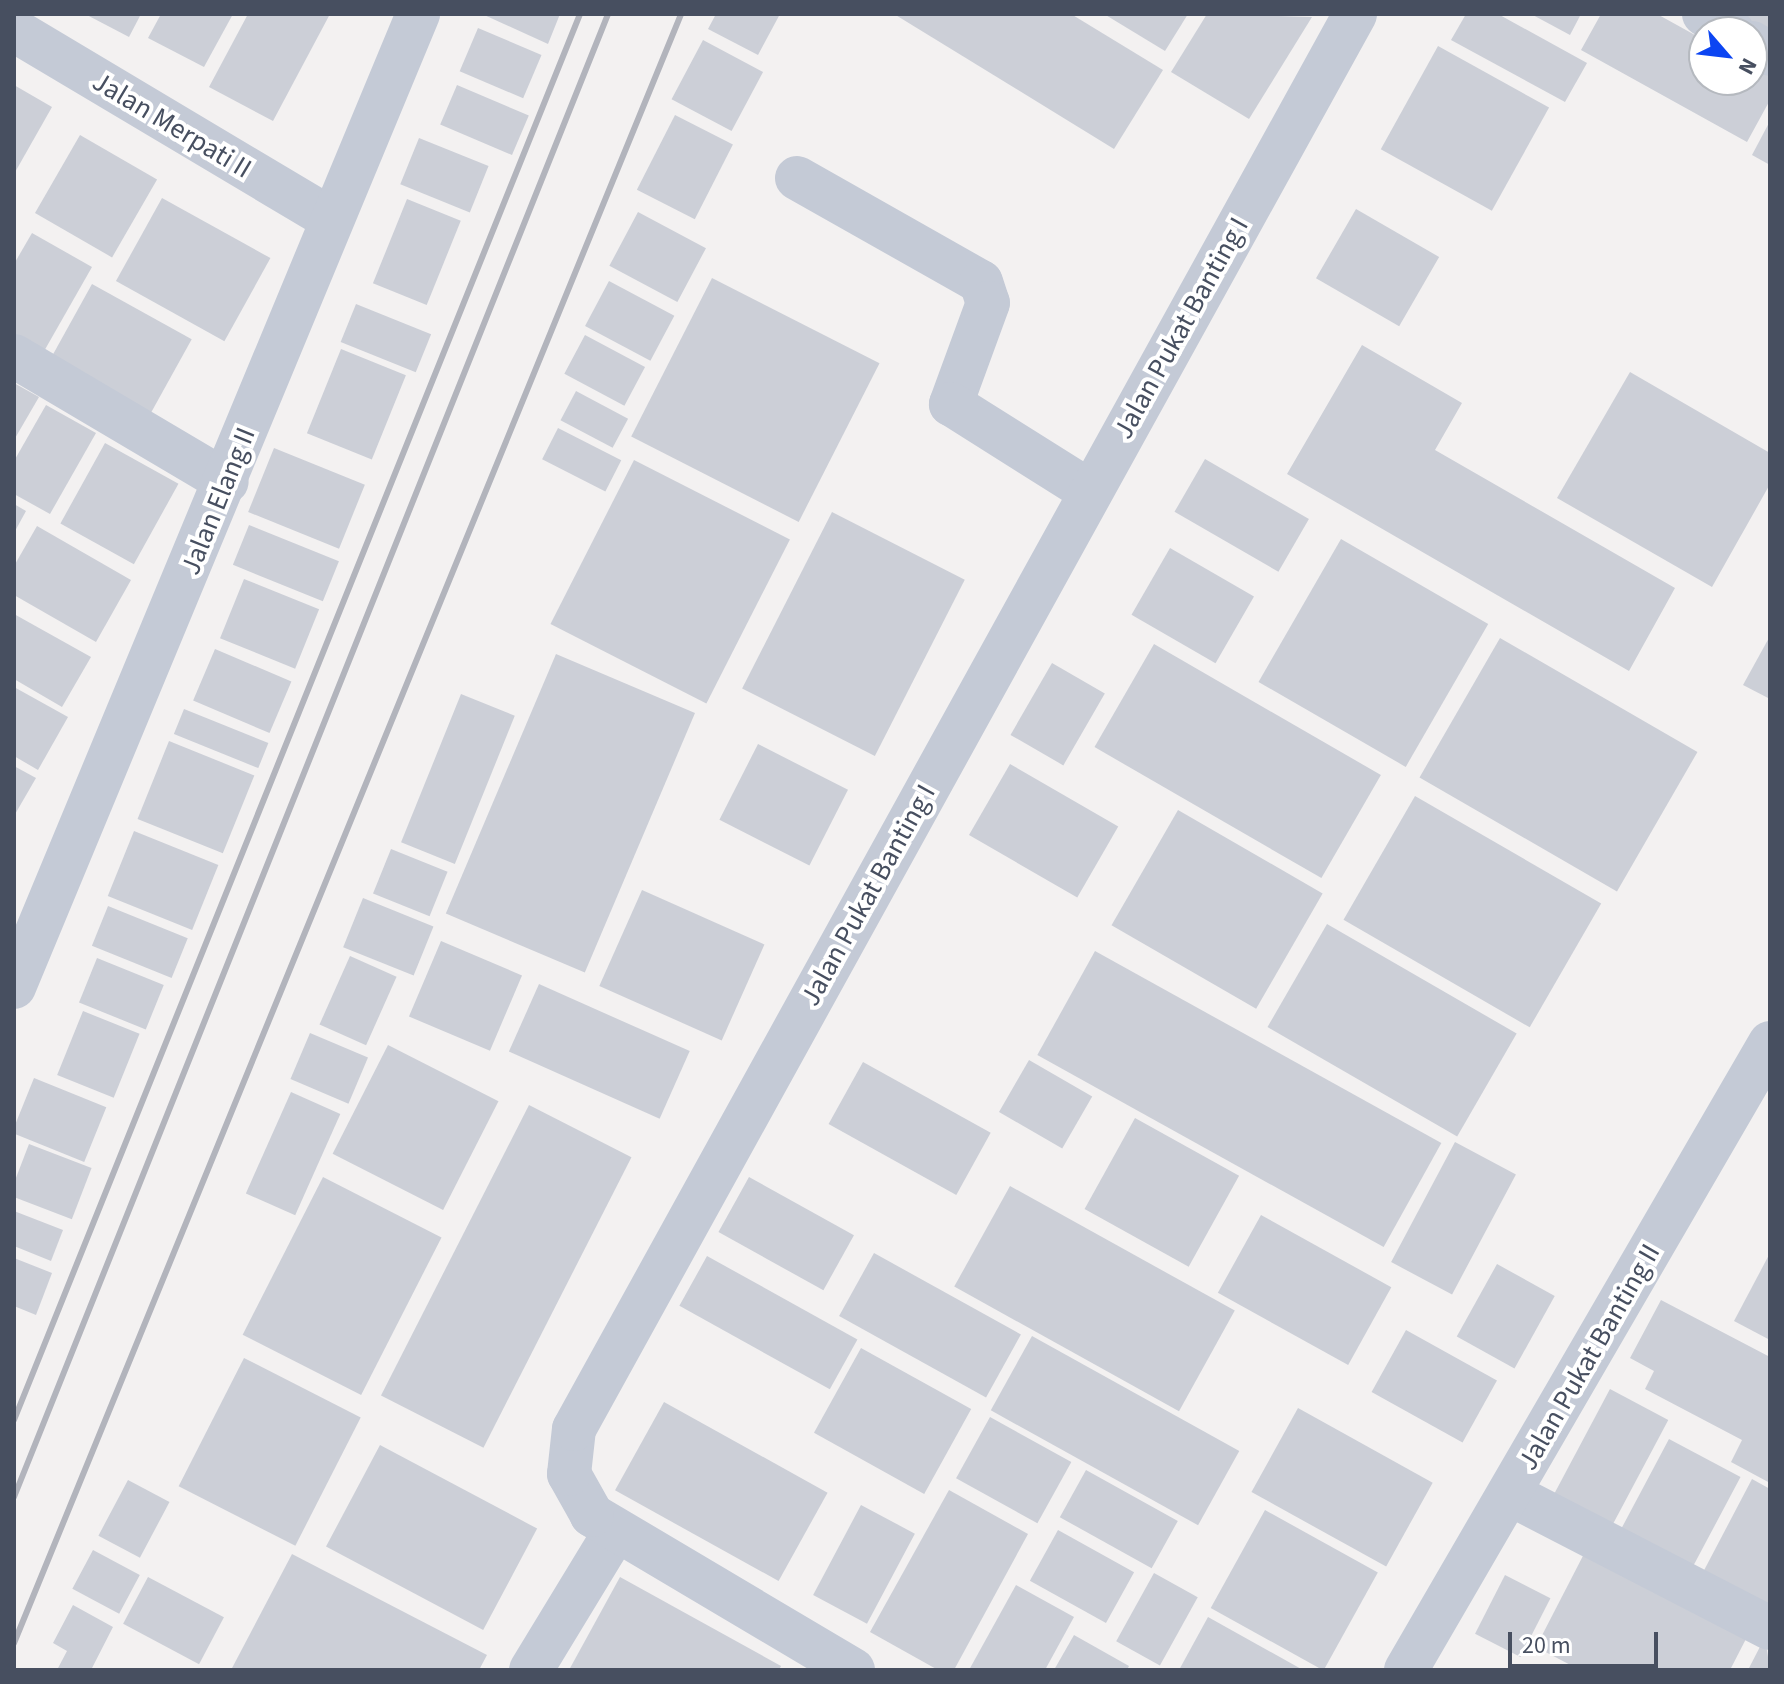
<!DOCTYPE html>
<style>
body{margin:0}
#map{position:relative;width:1784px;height:1684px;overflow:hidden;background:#f3f1f1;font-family:"Source Sans 3",sans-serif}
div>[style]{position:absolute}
.building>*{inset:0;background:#cccfd7;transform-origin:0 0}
.minor>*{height:44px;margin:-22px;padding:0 22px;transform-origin:22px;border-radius:22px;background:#c4cad6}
.rail>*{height:6px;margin:-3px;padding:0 3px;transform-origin:3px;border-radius:3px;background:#b2b4bc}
span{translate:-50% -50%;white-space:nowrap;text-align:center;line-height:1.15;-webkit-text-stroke:8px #fff;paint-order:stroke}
.street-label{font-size:28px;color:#474f60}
.frame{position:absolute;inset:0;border:16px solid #474f60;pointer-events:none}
.north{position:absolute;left:1688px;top:16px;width:80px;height:80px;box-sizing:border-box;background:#fff;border:2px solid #b5b9bf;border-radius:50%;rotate:118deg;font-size:22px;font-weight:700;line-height:32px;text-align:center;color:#474f60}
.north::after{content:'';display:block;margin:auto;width:28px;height:36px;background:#0c45f2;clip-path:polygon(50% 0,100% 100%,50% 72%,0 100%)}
.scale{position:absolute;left:1508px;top:1632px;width:150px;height:36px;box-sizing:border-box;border:4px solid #474f60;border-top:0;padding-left:10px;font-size:24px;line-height:28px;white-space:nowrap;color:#474f60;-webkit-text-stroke:6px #fff;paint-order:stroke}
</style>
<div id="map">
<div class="building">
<i style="clip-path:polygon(85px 14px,141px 14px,129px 37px)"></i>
<i style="clip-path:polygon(161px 14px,233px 14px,204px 67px,148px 38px)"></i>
<i style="clip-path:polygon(248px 14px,330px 14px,273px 121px,209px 87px)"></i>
<i style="clip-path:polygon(482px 14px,560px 14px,548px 44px)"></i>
<i style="clip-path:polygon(716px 14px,780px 14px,758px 55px,708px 29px)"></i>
<i style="clip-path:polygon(894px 14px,1071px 14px,1163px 70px,1114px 149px)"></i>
<i style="clip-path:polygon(1104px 14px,1188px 14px,1165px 51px)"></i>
<i style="clip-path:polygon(1207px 14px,1312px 17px,1249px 119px,1171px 72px)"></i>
<i style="clip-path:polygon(1466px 14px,1498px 14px,1587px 63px,1565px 102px,1451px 40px)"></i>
<i style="clip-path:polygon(1531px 14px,1581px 14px,1570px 35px)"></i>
<i style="clip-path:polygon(1601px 14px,1657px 14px,1704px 40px,1704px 80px,1752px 80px,1752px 66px,1770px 76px,1770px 100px,1747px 142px,1581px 50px)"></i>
<i style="clip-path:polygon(1722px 14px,1770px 14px,1770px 40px)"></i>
<i style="left:478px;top:28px;width:69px;height:47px;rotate:23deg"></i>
<i style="left:703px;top:40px;width:68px;height:67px;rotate:28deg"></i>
<i style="left:1438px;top:46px;width:127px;height:118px;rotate:29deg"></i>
<i style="clip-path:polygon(14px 85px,52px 107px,14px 174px)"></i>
<i style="left:457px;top:85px;width:78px;height:43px;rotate:23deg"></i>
<i style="left:675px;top:115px;width:65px;height:84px;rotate:27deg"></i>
<i style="clip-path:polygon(1770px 121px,1770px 165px,1752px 155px)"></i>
<i style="left:80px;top:135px;width:89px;height:90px;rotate:30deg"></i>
<i style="left:419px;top:138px;width:75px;height:50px;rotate:22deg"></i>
<i style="left:162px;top:198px;width:124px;height:95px;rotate:29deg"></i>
<i style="left:407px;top:199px;width:58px;height:91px;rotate:22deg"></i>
<i style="left:1356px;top:209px;width:96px;height:80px;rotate:30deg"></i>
<i style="left:638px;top:212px;width:77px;height:61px;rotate:28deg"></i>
<i style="clip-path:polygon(32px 233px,92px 267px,43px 353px,14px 336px,14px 264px)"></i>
<i style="left:712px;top:278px;width:188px;height:178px;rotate:27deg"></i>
<i style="left:609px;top:281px;width:74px;height:51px;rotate:28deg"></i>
<i style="left:92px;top:284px;width:114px;height:86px;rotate:29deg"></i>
<i style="left:356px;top:304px;width:81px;height:41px;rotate:22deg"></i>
<i style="left:585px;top:335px;width:68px;height:44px;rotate:28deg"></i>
<i style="clip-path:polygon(1362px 345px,1462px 403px,1435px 450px,1675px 588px,1629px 671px,1287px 474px)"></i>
<i style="left:341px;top:349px;width:70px;height:91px;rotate:22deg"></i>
<i style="clip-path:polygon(1630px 372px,1770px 453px,1770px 484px,1712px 587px,1557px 498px)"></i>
<i style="clip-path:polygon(14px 383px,39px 397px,14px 440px)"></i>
<i style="left:576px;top:391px;width:59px;height:33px;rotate:28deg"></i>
<i style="clip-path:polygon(46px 405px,96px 433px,50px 514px,14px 494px,14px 461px)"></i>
<i style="left:558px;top:428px;width:71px;height:35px;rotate:27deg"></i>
<i style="left:105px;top:443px;width:84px;height:92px;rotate:29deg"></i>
<i style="left:274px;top:448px;width:98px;height:69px;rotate:22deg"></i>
<i style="left:1205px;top:459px;width:120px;height:61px;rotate:30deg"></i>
<i style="left:634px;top:460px;width:175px;height:184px;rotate:27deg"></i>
<i style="clip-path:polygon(14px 504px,26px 511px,14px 533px)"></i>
<i style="left:832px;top:512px;width:149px;height:198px;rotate:27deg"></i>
<i style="left:249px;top:525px;width:97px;height:43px;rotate:22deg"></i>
<i style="clip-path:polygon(37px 526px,131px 580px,96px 642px,14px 595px,14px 566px)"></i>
<i style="left:1341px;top:539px;width:170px;height:165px;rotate:30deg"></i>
<i style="left:1170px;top:548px;width:97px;height:77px;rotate:30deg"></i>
<i style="left:244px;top:579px;width:81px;height:64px;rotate:22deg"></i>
<i style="clip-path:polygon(14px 614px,91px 657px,62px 707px,14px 679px)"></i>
<i style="clip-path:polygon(1770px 636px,1770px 699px,1743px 685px)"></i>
<i style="left:1500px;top:638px;width:228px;height:161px;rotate:30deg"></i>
<i style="left:1154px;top:644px;width:262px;height:119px;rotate:30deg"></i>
<i style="left:215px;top:649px;width:83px;height:56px;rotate:23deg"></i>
<i style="left:556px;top:654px;width:151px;height:282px;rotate:23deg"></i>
<i style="left:1052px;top:663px;width:61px;height:83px;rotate:30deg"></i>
<i style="clip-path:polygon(14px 687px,68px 717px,38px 770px,14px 756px)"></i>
<i style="left:461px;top:694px;width:58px;height:160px;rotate:22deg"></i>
<i style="left:184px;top:709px;width:91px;height:27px;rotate:22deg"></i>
<i style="left:169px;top:741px;width:92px;height:84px;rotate:22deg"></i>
<i style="left:758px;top:744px;width:101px;height:85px;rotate:27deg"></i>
<i style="left:1010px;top:764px;width:125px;height:82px;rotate:30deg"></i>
<i style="clip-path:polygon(14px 766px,36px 778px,14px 816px)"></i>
<i style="left:1415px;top:796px;width:215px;height:143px;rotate:30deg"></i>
<i style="left:1178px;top:810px;width:167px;height:133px;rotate:30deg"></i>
<i style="left:134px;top:831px;width:91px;height:70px;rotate:22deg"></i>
<i style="left:391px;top:849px;width:61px;height:48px;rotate:22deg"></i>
<i style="left:642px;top:890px;width:134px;height:105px;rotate:24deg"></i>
<i style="left:363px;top:898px;width:76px;height:53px;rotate:22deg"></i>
<i style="left:108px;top:906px;width:86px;height:43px;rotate:22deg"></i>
<i style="left:1327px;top:924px;width:219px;height:119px;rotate:30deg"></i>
<i style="left:441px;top:941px;width:88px;height:82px;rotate:23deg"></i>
<i style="left:1095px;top:951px;width:396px;height:119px;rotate:29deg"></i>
<i style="left:350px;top:956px;width:51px;height:75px;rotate:24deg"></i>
<i style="left:97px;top:958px;width:72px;height:48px;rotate:22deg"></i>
<i style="left:539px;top:984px;width:165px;height:74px;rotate:24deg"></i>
<i style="left:83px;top:1011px;width:61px;height:69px;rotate:22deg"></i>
<i style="left:310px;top:1033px;width:63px;height:50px;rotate:23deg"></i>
<i style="left:388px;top:1045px;width:124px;height:122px;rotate:27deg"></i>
<i style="left:1029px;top:1060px;width:73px;height:60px;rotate:30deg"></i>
<i style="left:863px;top:1062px;width:146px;height:71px;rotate:29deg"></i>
<i style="left:34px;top:1078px;width:78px;height:59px;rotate:22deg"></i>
<i style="left:291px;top:1092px;width:54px;height:111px;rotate:24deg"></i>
<i style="left:529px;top:1105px;width:115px;height:326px;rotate:27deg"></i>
<i style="left:1135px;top:1118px;width:119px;height:104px;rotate:29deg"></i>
<i style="left:1455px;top:1142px;width:69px;height:136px;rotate:28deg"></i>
<i style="left:29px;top:1144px;width:67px;height:55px;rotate:21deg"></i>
<i style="left:323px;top:1177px;width:133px;height:177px;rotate:27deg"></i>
<i style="left:749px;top:1177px;width:120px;height:63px;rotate:29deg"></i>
<i style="left:1010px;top:1186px;width:257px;height:115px;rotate:29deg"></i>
<i style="clip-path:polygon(14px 1211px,63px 1230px,51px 1261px,14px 1246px)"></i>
<i style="left:1261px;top:1215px;width:149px;height:89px;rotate:29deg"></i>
<i style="left:874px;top:1253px;width:168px;height:72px;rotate:29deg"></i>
<i style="clip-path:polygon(1770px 1253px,1770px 1340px,1734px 1321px)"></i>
<i style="left:707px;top:1256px;width:172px;height:57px;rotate:29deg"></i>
<i style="clip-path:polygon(14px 1258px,52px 1273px,36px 1315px,14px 1306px)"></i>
<i style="left:1497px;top:1264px;width:66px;height:83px;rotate:29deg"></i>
<i style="clip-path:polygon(1661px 1300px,1770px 1357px,1770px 1483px,1731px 1462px,1742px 1440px,1645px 1389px,1654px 1371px,1630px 1358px)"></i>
<i style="left:1406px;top:1330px;width:104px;height:71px;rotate:29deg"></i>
<i style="left:1032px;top:1336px;width:237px;height:85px;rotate:29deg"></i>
<i style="left:861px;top:1348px;width:126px;height:97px;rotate:29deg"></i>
<i style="left:244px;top:1358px;width:131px;height:144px;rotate:27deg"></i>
<i style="left:1610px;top:1389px;width:66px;height:121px;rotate:28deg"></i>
<i style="left:664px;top:1402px;width:187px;height:101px;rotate:29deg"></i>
<i style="left:1298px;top:1408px;width:154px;height:96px;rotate:29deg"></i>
<i style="left:990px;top:1417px;width:93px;height:70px;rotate:29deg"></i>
<i style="left:1669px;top:1439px;width:81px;height:113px;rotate:28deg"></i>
<i style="left:380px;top:1445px;width:178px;height:115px;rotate:28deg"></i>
<i style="left:1086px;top:1470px;width:105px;height:54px;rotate:29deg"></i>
<i style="clip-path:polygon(1752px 1479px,1770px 1489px,1770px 1616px,1700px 1578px)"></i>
<i style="left:128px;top:1480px;width:47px;height:63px;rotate:28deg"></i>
<i style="clip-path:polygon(949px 1490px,1028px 1534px,954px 1670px,938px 1670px,870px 1632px)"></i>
<i style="left:861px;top:1505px;width:61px;height:102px;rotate:28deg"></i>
<i style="left:1265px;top:1510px;width:129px;height:112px;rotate:29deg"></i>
<i style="left:1058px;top:1530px;width:87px;height:58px;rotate:29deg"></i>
<i style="left:93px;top:1550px;width:53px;height:44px;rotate:28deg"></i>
<i style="clip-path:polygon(1586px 1550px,1748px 1635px,1730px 1670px,1580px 1670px,1536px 1647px)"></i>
<i style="clip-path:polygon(292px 1554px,487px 1655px,479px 1670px,231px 1670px)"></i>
<i style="left:1154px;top:1573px;width:50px;height:78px;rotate:29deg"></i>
<i style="left:1505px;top:1575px;width:51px;height:66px;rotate:27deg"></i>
<i style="left:148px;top:1577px;width:86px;height:53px;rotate:28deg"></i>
<i style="clip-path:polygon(620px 1577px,781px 1666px,779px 1670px,569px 1670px)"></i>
<i style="clip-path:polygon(1016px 1585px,1074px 1617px,1045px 1670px,969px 1670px)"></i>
<i style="clip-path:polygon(73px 1605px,113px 1627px,91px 1670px,57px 1670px,67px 1651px,53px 1643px)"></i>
<i style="clip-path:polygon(1208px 1617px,1303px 1670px,1179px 1670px)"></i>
<i style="clip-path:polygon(1074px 1635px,1129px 1666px,1127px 1670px,1054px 1670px)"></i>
<i style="clip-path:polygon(1765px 1637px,1770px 1670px,1748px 1670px)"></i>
</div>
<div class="minor">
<i style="left:1704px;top:14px;width:34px;rotate:32deg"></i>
<i style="left:14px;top:30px;width:369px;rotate:30.8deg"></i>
<i style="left:1752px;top:43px;width:21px;rotate:31deg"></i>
<i style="left:797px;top:178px;width:211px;rotate:29.5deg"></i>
<i style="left:981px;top:282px;width:22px;rotate:72deg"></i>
<i style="left:988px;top:303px;width:108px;rotate:110.1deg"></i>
<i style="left:951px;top:404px;width:165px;rotate:32.2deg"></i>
<i style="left:14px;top:356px;width:247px;rotate:30.6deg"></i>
<i style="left:14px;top:987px;width:1054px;rotate:-67.45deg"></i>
<i style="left:1510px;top:1494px;width:292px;rotate:27.3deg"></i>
<i style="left:531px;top:1670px;width:162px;rotate:-58.7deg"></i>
<i style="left:853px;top:1670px;width:304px;rotate:-149.3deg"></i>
<i style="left:592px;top:1515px;width:47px;rotate:-119.3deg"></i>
<i style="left:569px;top:1474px;width:45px;rotate:-83.7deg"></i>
<i style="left:574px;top:1429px;width:1616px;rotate:-61.1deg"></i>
<i style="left:1406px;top:1670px;width:725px;rotate:-59.86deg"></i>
</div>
<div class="rail">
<i style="left:14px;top:1420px;width:1516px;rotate:-68.07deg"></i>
<i style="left:14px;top:1497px;width:1598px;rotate:-68.17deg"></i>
<i style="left:14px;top:1643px;width:1760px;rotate:-67.73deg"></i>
</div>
<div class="street-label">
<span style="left:172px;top:125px;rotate:31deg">Jalan Merpati II</span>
<span style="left:1181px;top:328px;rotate:-61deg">Jalan Pukat Banting I</span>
<span style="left:218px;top:501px;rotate:-68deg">Jalan Elang II</span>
<span style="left:868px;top:895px;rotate:-61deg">Jalan Pukat Banting I</span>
<span style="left:1589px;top:1357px;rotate:-60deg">Jalan Pukat Banting II</span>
</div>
<div class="frame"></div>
<div class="north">N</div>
<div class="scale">20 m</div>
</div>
